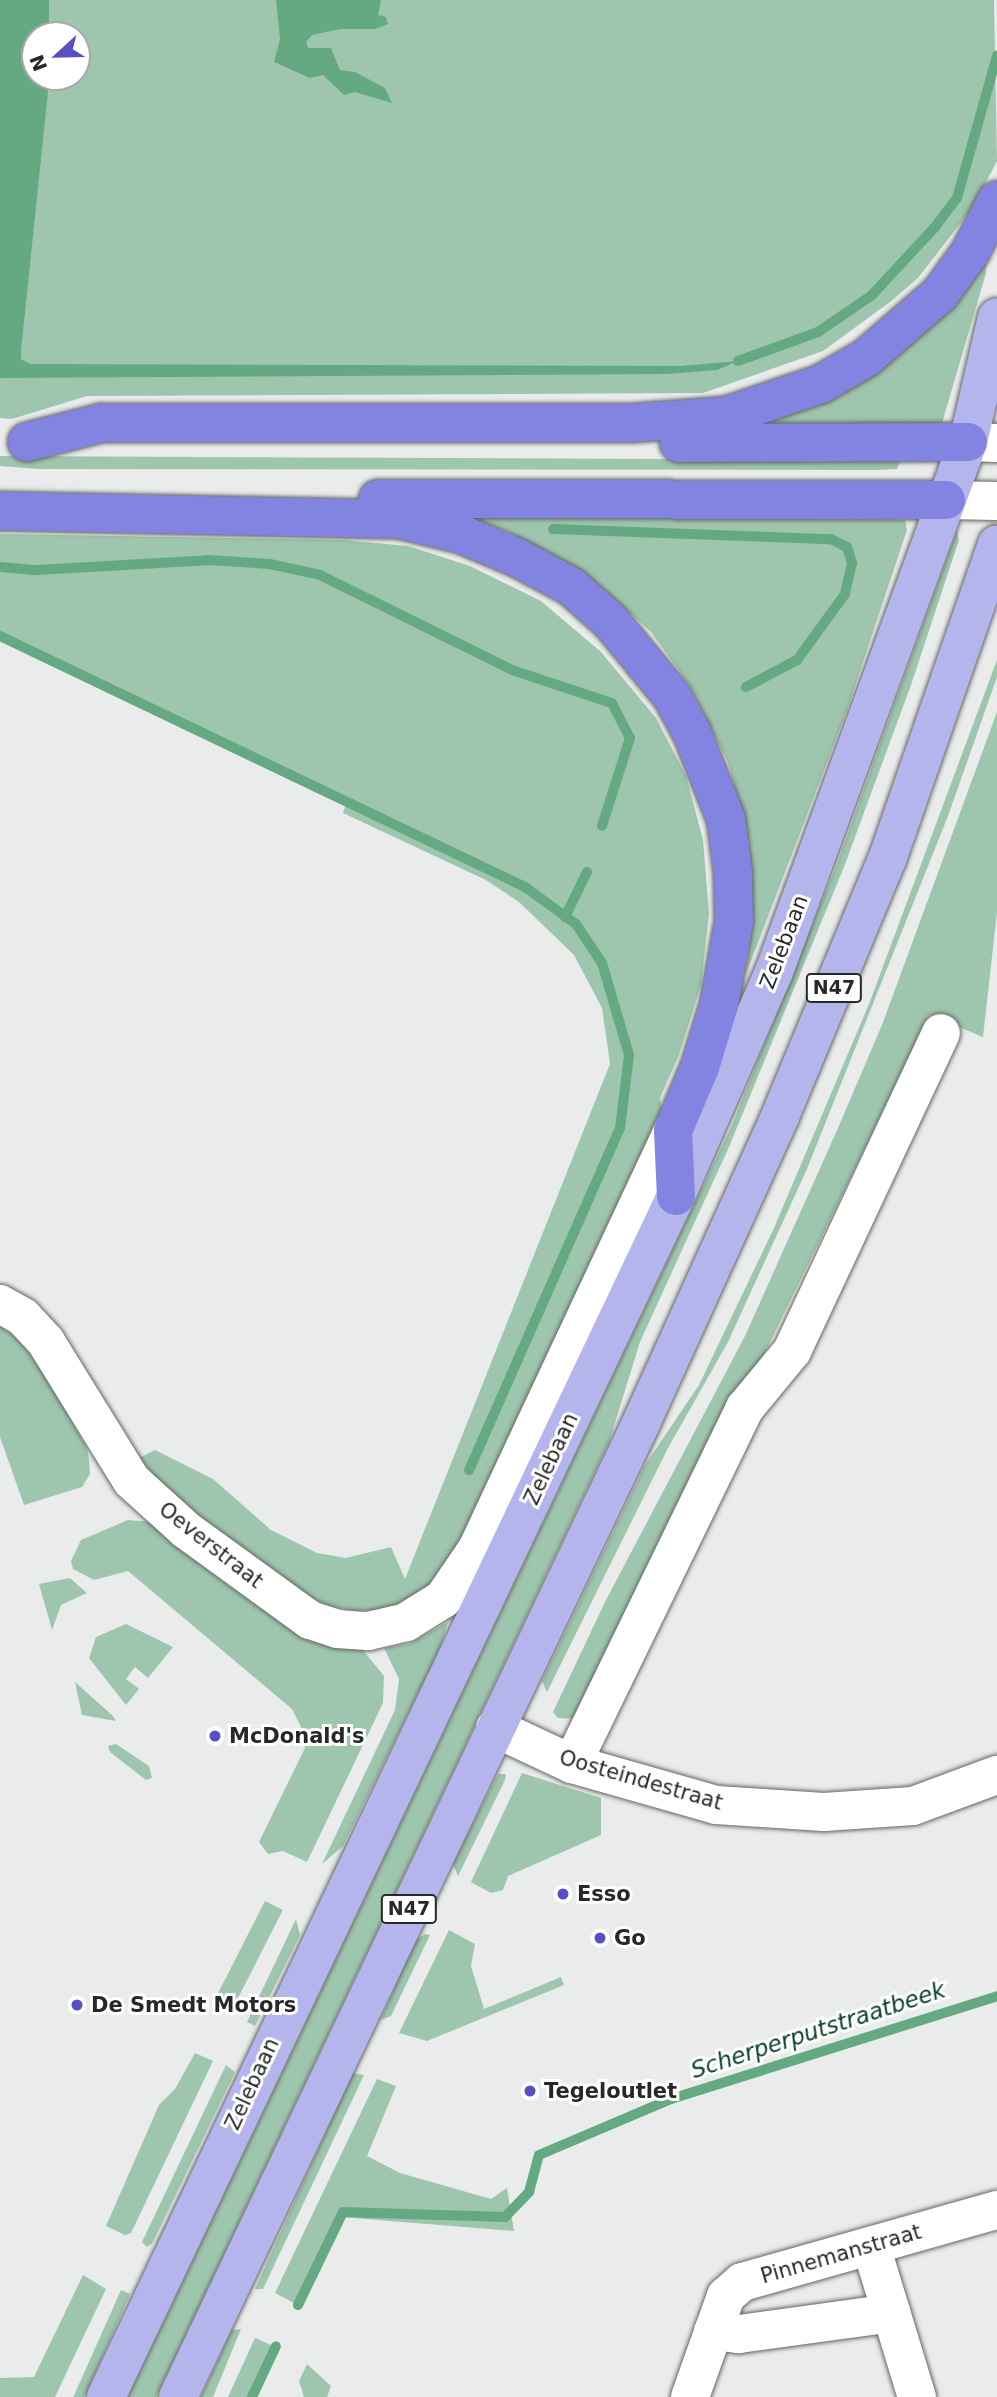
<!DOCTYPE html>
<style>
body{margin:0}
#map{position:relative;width:997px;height:2397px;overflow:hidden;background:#e9ecea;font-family:"DejaVu Sans",sans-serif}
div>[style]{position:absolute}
.green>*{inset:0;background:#9ec6ae;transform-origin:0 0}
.water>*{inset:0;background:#65a983}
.stream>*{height:10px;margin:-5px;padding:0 5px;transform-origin:5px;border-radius:5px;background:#65a983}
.roads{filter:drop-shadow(0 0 2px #646664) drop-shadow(0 0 2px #646664)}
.minor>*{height:38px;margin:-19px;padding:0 19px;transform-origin:19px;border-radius:19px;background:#fff}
.major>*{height:38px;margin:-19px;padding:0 19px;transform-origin:19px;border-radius:19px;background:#b5b5ed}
.highway>*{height:38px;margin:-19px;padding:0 19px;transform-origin:19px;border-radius:19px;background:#8384e1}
.dots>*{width:19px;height:19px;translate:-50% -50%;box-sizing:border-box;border:4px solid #fff;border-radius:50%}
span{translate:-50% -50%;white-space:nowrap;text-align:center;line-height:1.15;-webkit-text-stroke:6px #fff;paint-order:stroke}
.shield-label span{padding:2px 5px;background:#fff;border:2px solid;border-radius:5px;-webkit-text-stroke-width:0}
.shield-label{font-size:19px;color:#272828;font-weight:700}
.street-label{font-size:21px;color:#272828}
.poi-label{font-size:21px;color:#272828;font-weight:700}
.left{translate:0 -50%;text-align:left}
.water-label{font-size:23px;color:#0b432a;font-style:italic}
.north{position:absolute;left:21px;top:21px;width:70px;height:70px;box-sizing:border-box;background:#fff;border:2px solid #a9a9a9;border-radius:50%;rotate:248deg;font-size:19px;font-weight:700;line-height:28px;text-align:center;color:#272828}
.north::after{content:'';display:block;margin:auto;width:24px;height:32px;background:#584fc7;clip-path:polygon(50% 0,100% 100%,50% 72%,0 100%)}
</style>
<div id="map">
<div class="green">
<i style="clip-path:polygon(evenodd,0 0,994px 0,997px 161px,973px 207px,918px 278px,890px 302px,823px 351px,703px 393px,87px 396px,12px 419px,0 418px,0 0,35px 35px,77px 35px,77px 77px,35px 77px,35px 35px)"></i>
<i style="clip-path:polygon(987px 255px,986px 273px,940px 430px,755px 426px,847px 389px,905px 350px)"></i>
<i style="clip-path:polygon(0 456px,891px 460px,900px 462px,897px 469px,878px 470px,38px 469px,0 466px)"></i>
<i style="clip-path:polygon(463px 515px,905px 520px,907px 530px,847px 710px,746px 974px,752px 925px,749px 841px,728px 762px,690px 686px,651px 632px,601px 587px,571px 565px,509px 532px)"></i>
<i style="clip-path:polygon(957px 531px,959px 540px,911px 685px,844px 867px,729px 1147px,640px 1342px,609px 1442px,156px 2397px,128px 2397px,732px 1125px,837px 864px)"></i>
<i style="clip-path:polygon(0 534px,343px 540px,408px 546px,470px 566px,541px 601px,601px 652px,656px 718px,686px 776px,703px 840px,709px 914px,701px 985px,679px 1055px,660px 1098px,663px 1114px,454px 1559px,422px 1594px,391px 1609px,355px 1611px,326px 1605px,293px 1588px,170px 1495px,139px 1458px,155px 1450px,213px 1479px,271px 1530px,317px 1553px,346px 1558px,391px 1547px,405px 1579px,610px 1064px,602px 1008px,574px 955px,519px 902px,486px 880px,343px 813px,347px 801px,0 636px)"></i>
<i style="clip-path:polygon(997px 660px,997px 677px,948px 816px,807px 1169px,728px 1342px,668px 1448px,547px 1692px,542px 1681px,645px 1465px,699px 1385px,774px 1228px,869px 1004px)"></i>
<i style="clip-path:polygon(997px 712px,997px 912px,983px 1037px,930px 1015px,752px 1379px,578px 1719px,558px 1718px,553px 1712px,606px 1600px,745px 1336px,838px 1128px,882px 1025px)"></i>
<i style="clip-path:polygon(0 1325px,21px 1342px,48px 1379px,87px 1448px,89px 1460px,90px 1474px,82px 1487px,24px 1505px,0 1437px)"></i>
<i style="clip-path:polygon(128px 1520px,151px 1522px,362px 1649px,384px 1676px,383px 1703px,307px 1862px,283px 1851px,268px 1854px,259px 1842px,305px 1748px,302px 1729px,292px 1709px,128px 1571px,94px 1580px,73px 1569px,71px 1561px,81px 1540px)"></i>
<i style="clip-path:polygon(70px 1578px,87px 1593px,61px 1605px,52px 1630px,39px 1584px)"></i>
<i style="clip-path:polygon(448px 1622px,440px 1648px,343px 1846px,322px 1864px,395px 1710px,399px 1679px,384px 1648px,409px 1644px)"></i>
<i style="clip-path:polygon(126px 1624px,173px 1647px,148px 1678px,135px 1667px,126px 1679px,139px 1689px,126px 1705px,89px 1658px,96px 1637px)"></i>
<i style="clip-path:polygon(75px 1682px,113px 1716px,116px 1721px,82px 1715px)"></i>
<i style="clip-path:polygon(116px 1744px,149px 1766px,152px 1778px,146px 1780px,110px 1752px,108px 1746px)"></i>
<i style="clip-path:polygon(522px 1773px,601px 1798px,601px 1835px,508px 1876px,503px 1890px,491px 1893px,471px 1882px)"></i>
<i style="clip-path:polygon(498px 1774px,506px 1774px,505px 1780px,458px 1876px,453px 1864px)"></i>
<i style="left:265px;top:1901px;width:20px;height:115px;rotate:27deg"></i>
<i style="clip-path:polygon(296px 1919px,300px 1935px,255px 2026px,247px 2022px)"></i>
<i style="clip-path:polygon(449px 1930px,475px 1944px,471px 1966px,484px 2009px,561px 1977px,564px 1985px,427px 2041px,399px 2033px)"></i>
<i style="clip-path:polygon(425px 1934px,430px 1935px,391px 2016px,381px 2020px,415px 1940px)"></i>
<i style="clip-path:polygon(195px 2053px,213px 2061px,131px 2233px,125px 2235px,106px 2226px,159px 2105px,175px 2089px)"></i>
<i style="clip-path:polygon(226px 2065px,235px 2072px,152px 2244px,147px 2247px,142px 2242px)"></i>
<i style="clip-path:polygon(353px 2073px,364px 2075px,263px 2289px,255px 2289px)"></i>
<i style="clip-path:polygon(377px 2079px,396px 2086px,367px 2156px,400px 2173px,491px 2199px,507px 2188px,514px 2231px,341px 2217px,298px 2305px,275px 2293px)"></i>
<i style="clip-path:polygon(83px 2275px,106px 2289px,55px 2397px,0 2397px,0 2378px,34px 2377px)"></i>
<i style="left:121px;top:2290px;width:10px;height:118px;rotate:24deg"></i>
<i style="clip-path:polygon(241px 2329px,213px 2397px,201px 2397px,232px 2330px)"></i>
<i style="clip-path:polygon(255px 2338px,278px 2348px,254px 2397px,228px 2397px)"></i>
<i style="clip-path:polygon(307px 2364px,331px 2386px,327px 2397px,304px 2397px,299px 2381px)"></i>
</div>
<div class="water">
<i style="clip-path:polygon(0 0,49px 0,49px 35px,35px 35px,35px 77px,49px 77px,49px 82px,21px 351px,21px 359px,30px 364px,681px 366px,738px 361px,717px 370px,667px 374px,0 378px)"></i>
<i style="clip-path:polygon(276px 0,381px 0,378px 15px,386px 17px,388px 24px,375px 29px,340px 29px,312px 35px,306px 42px,308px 48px,331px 48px,340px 70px,355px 72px,385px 88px,392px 103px,355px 92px,344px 95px,323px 75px,310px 78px,274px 62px,280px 39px)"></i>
</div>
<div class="stream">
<i style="left:738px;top:361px;width:85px;rotate:-19.9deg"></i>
<i style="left:818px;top:332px;width:65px;rotate:-34.4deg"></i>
<i style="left:872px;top:295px;width:93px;rotate:-47.2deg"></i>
<i style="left:935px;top:227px;width:36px;rotate:-53deg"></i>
<i style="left:957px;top:198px;width:148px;rotate:-74.3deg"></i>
<i style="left:553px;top:529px;width:278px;rotate:2.1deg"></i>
<i style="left:831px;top:539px;width:18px;rotate:27deg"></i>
<i style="left:847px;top:547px;width:17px;rotate:73deg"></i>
<i style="left:852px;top:563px;width:32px;rotate:103deg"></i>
<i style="left:845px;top:594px;width:82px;rotate:126deg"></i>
<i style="left:797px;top:660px;width:58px;rotate:152.1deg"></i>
<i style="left:0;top:567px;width:37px;rotate:5deg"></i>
<i style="left:37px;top:570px;width:171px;rotate:-3.3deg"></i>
<i style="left:208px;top:560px;width:62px;rotate:3.7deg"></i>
<i style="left:270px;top:564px;width:51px;rotate:12.4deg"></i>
<i style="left:320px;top:575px;width:214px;rotate:26.3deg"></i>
<i style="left:512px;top:670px;width:105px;rotate:18.3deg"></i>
<i style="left:612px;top:703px;width:39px;rotate:63deg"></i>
<i style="left:630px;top:738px;width:92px;rotate:107.7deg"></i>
<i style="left:0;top:636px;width:582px;rotate:25.55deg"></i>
<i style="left:525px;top:887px;width:63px;rotate:36deg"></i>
<i style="left:576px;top:924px;width:47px;rotate:56.3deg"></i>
<i style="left:602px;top:963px;width:96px;rotate:73.6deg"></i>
<i style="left:629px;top:1055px;width:74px;rotate:97deg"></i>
<i style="left:620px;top:1128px;width:374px;rotate:113.8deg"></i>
<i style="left:565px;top:917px;width:50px;rotate:-63.9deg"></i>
<i style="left:298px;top:2305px;width:103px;rotate:-64.2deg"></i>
<i style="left:343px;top:2212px;width:162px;rotate:1.8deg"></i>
<i style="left:505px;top:2217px;width:35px;rotate:-46deg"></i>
<i style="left:529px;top:2192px;width:38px;rotate:-75deg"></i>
<i style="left:539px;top:2155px;width:143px;rotate:-23deg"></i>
<i style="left:671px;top:2099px;width:342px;rotate:-17.5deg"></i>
<i style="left:252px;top:2397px;width:56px;rotate:-64.8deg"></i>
</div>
<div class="roads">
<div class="minor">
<i style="left:968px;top:442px;width:29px;rotate:2deg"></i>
<i style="left:946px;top:500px;width:51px;rotate:1.1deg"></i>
<i style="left:0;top:1304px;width:26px;rotate:29deg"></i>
<i style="left:23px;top:1317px;width:34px;rotate:47deg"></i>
<i style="left:46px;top:1342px;width:163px;rotate:58.3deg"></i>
<i style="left:132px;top:1481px;width:73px;rotate:42.2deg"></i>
<i style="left:186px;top:1530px;width:153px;rotate:36deg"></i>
<i style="left:310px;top:1620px;width:28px;rotate:18deg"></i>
<i style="left:337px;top:1629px;width:31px;rotate:4deg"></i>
<i style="left:368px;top:1631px;width:39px;rotate:-13deg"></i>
<i style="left:406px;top:1622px;width:44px;rotate:-31.9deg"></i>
<i style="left:443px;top:1599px;width:60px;rotate:-55.8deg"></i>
<i style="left:477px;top:1549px;width:462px;rotate:-64.9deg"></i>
<i style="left:495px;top:1728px;width:85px;rotate:25.1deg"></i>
<i style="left:572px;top:1764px;width:150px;rotate:15.9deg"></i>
<i style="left:716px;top:1805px;width:108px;rotate:3.7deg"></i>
<i style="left:824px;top:1812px;width:89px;rotate:-3.9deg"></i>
<i style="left:913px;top:1806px;width:90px;rotate:-20.3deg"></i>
<i style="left:572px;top:1764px;width:396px;rotate:-64.1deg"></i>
<i style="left:745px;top:1408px;width:74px;rotate:-50.5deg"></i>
<i style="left:792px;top:1351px;width:351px;rotate:-64.9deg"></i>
<i style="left:871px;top:2246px;width:158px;rotate:73.1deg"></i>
<i style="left:713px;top:2331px;width:26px;rotate:7deg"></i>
<i style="left:739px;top:2334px;width:154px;rotate:-7.8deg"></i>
<i style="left:690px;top:2397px;width:107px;rotate:-70.4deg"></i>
<i style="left:726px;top:2296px;width:21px;rotate:-41deg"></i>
<i style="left:742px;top:2282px;width:265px;rotate:-15.8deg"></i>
</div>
<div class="major">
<i style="left:106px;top:2397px;width:1329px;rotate:-64.61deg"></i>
<i style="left:676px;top:1196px;width:244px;rotate:-66.4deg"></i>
<i style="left:774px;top:972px;width:564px;rotate:-69.9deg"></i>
<i style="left:968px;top:442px;width:128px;rotate:-76.9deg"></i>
<i style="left:178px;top:2397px;width:1081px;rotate:-64.57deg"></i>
<i style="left:642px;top:1421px;width:337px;rotate:-65.6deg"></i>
<i style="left:781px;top:1114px;width:278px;rotate:-67.4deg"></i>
<i style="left:888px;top:857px;width:331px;rotate:-70.8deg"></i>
</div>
<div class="highway">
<i style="left:27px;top:442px;width:76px;rotate:-14.4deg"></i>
<i style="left:101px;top:423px;width:531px"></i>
<i style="left:632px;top:423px;width:94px;rotate:-4.3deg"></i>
<i style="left:726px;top:416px;width:100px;rotate:-18.6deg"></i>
<i style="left:821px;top:384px;width:52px;rotate:-30deg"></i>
<i style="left:866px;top:358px;width:98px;rotate:-40.9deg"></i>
<i style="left:940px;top:294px;width:53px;rotate:-54.2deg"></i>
<i style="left:971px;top:251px;width:57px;rotate:-63deg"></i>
<i style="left:679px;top:443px;width:289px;rotate:-0.2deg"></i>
<i style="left:378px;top:499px;width:568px;rotate:0.1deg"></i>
<i style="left:0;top:511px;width:398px;rotate:1.2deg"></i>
<i style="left:398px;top:519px;width:65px;rotate:13.4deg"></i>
<i style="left:461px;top:534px;width:62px;rotate:22.8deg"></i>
<i style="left:518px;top:558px;width:61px;rotate:28.2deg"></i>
<i style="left:572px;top:587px;width:52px;rotate:41.9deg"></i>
<i style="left:611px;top:622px;width:96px;rotate:50.5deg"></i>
<i style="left:672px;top:696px;width:42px;rotate:61.6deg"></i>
<i style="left:692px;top:733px;width:92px;rotate:68.4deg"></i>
<i style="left:726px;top:819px;width:53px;rotate:82.5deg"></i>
<i style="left:733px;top:872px;width:49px;rotate:88.8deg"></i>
<i style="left:734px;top:921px;width:85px;rotate:100.1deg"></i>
<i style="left:719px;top:1005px;width:65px;rotate:107deg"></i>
<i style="left:700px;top:1067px;width:69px;rotate:112.9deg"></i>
<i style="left:673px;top:1131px;width:65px;rotate:87.4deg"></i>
</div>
</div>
<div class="dots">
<i style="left:215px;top:1736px;background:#584fc7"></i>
<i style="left:563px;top:1894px;background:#584fc7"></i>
<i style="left:600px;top:1938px;background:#584fc7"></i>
<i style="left:77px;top:2005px;background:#584fc7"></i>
<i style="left:530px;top:2091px;background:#584fc7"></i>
</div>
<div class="shield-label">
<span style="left:834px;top:988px">N47</span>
<span style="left:409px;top:1909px">N47</span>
</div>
<div class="street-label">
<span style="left:784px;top:942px;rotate:-69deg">Zelebaan</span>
<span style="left:551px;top:1459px;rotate:-65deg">Zelebaan</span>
<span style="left:211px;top:1545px;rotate:38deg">Oeverstraat</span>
<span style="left:641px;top:1780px;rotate:16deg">Oosteindestraat</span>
<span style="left:252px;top:2084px;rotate:-65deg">Zelebaan</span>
<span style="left:841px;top:2254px;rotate:-16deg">Pinnemanstraat</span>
</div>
<div class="poi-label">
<span class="left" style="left:229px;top:1736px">McDonald's</span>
<span class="left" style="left:577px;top:1894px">Esso</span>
<span class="left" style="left:614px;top:1938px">Go</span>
<span class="left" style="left:91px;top:2005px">De Smedt Motors</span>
<span class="left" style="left:544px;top:2091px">Tegeloutlet</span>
</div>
<div class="water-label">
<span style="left:818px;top:2030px;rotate:-18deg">Scherperputstraatbeek</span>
</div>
<div class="north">N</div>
</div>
